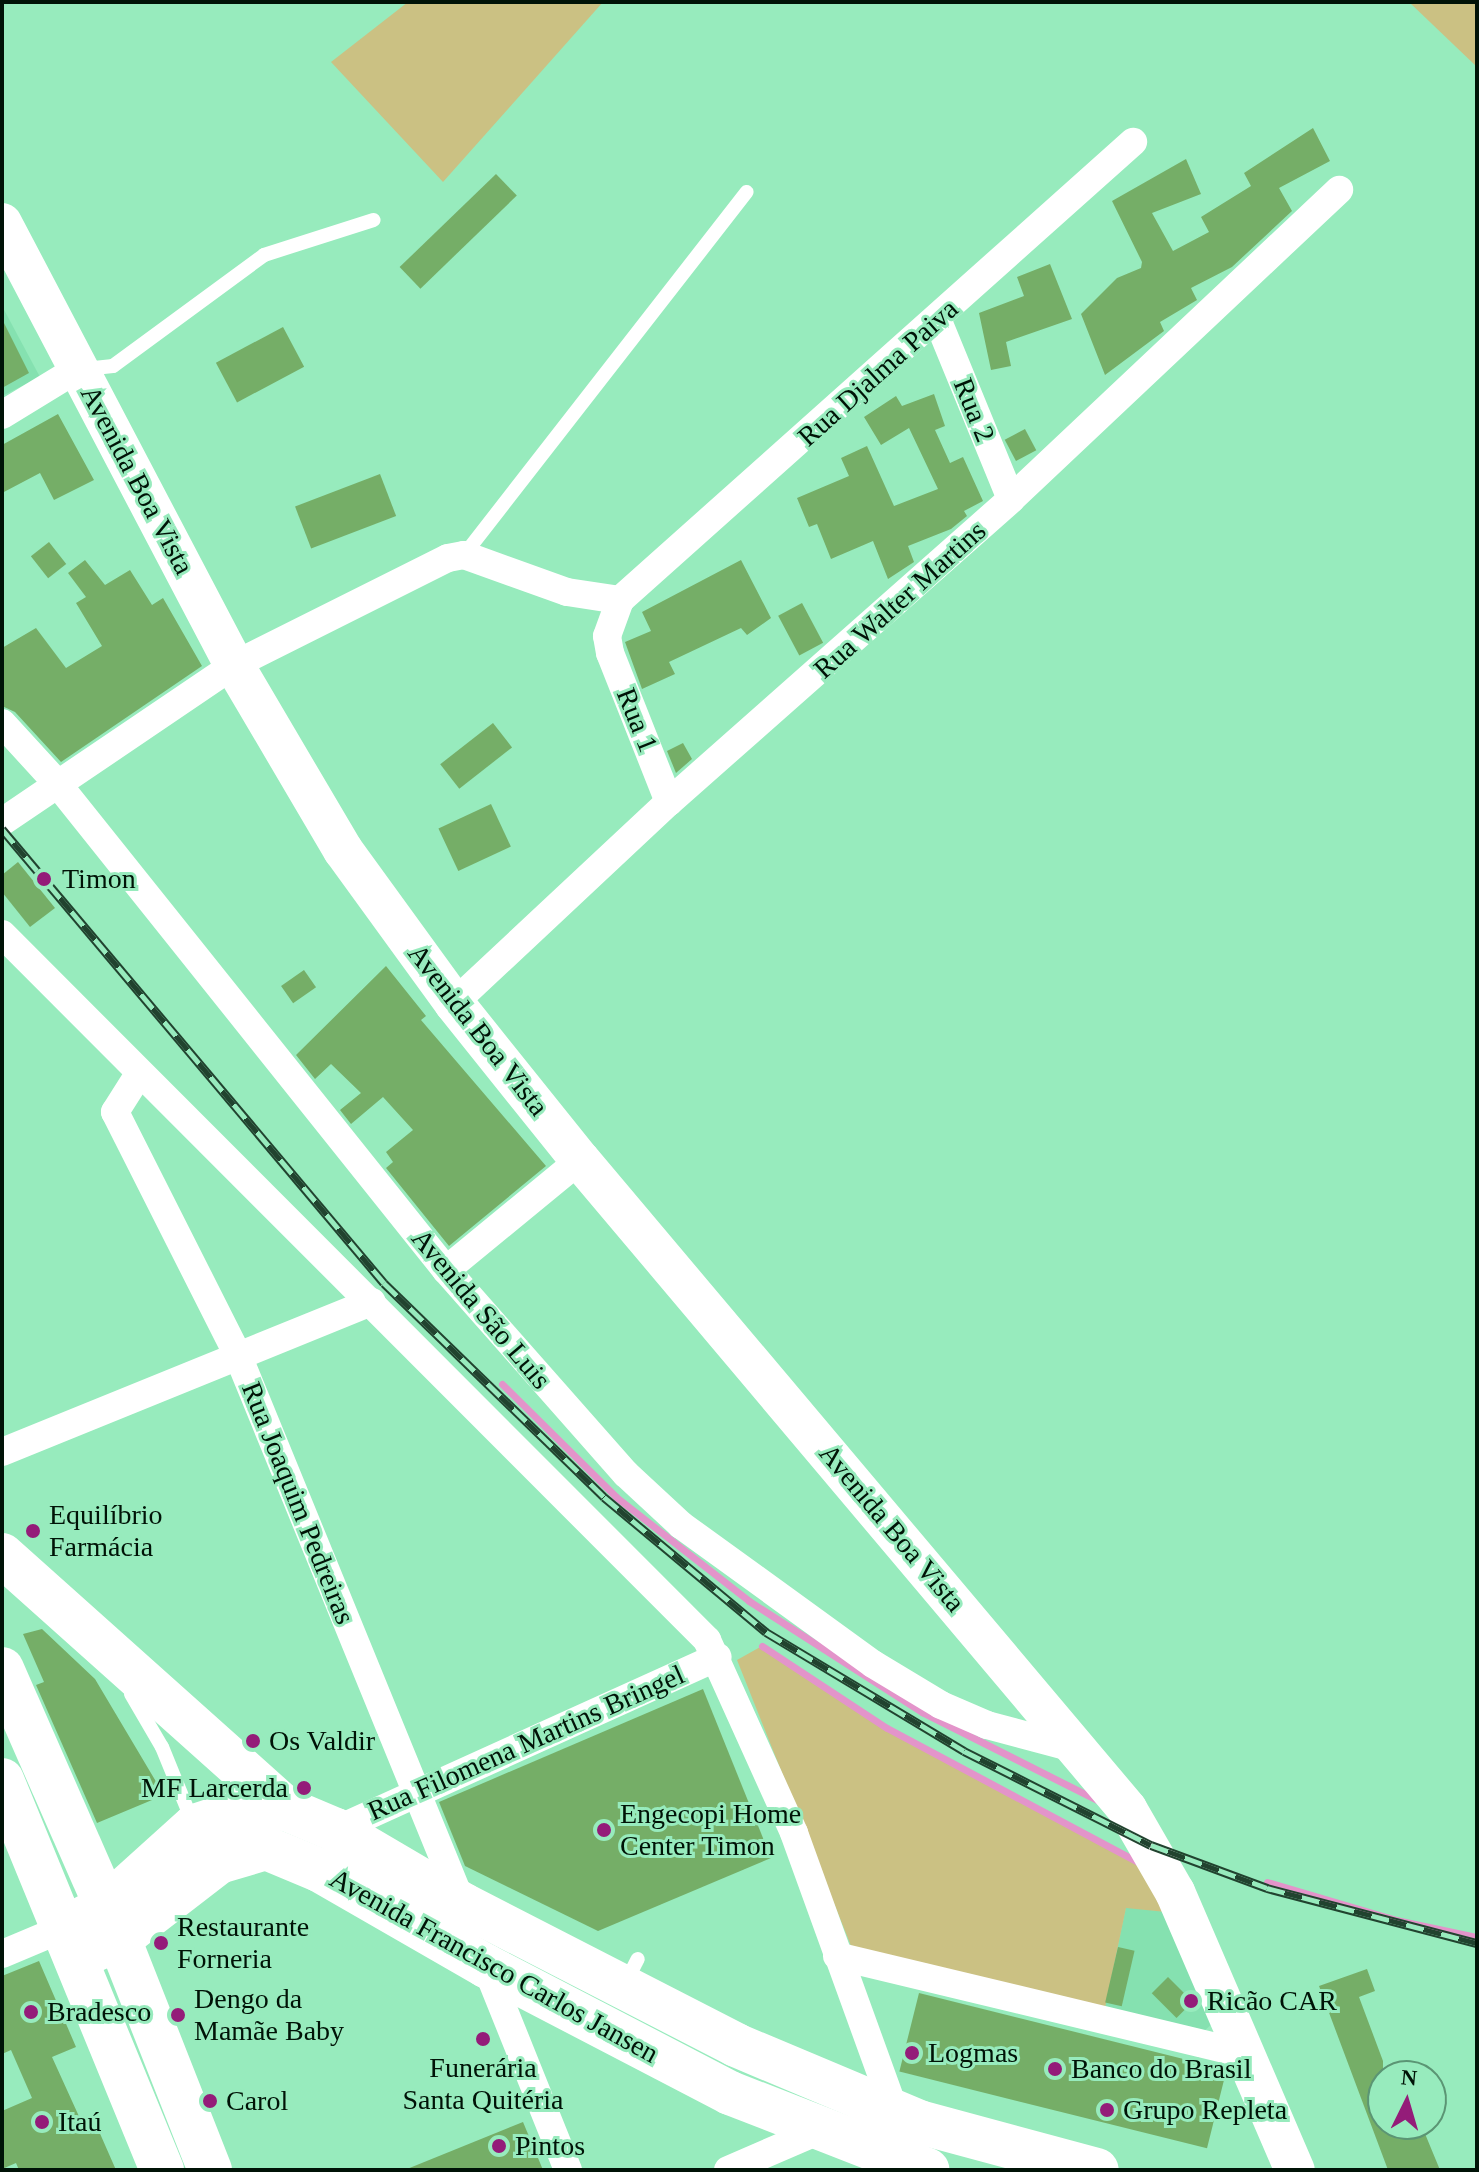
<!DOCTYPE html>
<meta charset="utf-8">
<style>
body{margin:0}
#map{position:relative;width:1479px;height:2172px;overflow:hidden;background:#97ebbd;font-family:Georgia,serif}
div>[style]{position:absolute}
.built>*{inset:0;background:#85e1b0}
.green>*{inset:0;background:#cbc183}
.stream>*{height:7px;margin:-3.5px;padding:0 3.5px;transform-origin:3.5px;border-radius:3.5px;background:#e394ca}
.building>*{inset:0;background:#75ae67;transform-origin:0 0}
.lane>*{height:14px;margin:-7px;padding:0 7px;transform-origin:7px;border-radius:7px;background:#fff}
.street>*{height:28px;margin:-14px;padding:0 14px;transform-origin:14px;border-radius:14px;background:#fff}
.secondary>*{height:40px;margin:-20px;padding:0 20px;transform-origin:20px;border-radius:20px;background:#fff}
.primary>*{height:44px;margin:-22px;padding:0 22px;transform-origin:22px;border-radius:22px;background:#fff}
.rail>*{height:9px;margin-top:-4.5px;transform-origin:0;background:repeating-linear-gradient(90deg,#97ebbd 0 18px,#21432f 0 36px);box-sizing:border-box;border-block:2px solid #21432f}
.dots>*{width:22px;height:22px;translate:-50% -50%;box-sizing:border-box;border:4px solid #97ebbd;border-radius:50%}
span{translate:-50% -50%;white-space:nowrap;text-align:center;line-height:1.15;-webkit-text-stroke:6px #97ebbd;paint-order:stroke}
.street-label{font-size:28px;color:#001307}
.poi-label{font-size:28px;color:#001307}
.left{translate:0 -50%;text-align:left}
.right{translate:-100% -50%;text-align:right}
.frame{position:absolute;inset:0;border:4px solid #001307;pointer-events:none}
.north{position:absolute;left:1367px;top:2060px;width:80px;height:80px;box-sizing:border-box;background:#97ebbd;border:2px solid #5b9574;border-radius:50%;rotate:5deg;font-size:22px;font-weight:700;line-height:32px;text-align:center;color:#001307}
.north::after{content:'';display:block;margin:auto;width:28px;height:36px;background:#941c79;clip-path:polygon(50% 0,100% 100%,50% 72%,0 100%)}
</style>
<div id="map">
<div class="built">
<i style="clip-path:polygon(2px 306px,40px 377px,2px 396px)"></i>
<i style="clip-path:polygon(1126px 1907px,1166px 1912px,1212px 2024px,1204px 2031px,1105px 2008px)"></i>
</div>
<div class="green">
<i style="clip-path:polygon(408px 2px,603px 2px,443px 182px,331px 62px)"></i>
<i style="clip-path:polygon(1409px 2px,1477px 2px,1477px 67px)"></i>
<i style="clip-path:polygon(762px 1646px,887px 1728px,1151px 1870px,1166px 1912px,1126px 1908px,1105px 2008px,851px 1946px,737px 1660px)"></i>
</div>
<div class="stream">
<i style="left:502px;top:1384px;width:161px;rotate:44.7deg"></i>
<i style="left:616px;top:1497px;width:169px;rotate:38deg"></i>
<i style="left:749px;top:1601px;width:206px;rotate:32.7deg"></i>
<i style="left:922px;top:1712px;width:198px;rotate:26.7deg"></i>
<i style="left:762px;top:1646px;width:149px;rotate:33.3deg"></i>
<i style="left:887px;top:1728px;width:289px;rotate:28.1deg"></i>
<i style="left:1267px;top:1882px;width:134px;rotate:16.4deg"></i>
<i style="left:1396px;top:1920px;width:83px;rotate:11.9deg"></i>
</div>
<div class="building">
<i style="clip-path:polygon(1313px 128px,1330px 161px,1279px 188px,1292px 211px,1232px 267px,1191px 288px,1197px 300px,1160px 322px,1164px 331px,1105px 375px,1081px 314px,1117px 278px,1141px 268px,1142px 262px,1112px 201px,1186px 159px,1201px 194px,1152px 213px,1173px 251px,1209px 232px,1201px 217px,1251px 186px,1244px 173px)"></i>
<i style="left:496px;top:174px;width:30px;height:134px;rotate:46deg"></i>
<i style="clip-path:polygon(1050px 264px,1072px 319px,1006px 342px,1011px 366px,991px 370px,979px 313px,1024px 296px,1017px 277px)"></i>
<i style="clip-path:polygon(2px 319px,29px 373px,2px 388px)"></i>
<i style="left:283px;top:327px;width:45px;height:76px;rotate:62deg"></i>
<i style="clip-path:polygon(934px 394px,945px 426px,935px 430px,950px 463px,963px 457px,983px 501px,964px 511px,967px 516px,951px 529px,908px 546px,914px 562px,888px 579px,873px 541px,831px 559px,817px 524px,809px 527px,797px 498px,849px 476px,841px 458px,867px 446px,894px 506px,938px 489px,909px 428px,881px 445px,864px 417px,896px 396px,902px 406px)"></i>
<i style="clip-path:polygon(58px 414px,94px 480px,54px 500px,40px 473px,2px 493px,2px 445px)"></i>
<i style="left:1025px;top:429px;width:24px;height:23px;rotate:62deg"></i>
<i style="left:380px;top:474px;width:45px;height:91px;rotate:69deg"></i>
<i style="left:49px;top:542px;width:28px;height:23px;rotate:52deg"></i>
<i style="clip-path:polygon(85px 560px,105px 585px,130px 570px,152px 605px,163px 598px,202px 666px,61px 762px,15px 712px,2px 706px,2px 648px,36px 628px,66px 668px,102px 646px,76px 603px,86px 597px,68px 573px)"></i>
<i style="clip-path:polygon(741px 560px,771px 618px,747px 635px,741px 628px,669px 662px,675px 674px,642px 689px,625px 642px,651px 631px,642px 612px)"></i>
<i style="left:802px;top:603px;width:45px;height:27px;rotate:62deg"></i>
<i style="left:493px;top:723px;width:31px;height:67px;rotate:52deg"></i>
<i style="clip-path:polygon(683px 743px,692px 759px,676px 773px,667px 751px)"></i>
<i style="left:491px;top:804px;width:47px;height:58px;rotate:65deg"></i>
<i style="clip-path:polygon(18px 862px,55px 908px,30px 927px,2px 892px,2px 875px)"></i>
<i style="clip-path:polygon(386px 966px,426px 1016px,421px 1020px,546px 1166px,449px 1246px,386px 1168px,393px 1162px,386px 1152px,413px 1130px,383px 1097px,351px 1124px,340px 1110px,361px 1093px,331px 1064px,315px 1079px,296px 1055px)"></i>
<i style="left:304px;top:970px;width:21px;height:28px;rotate:55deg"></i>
<i style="clip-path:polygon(42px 1629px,95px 1679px,164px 1795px,97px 1823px,36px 1685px,44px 1682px,23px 1634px)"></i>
<i style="clip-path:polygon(703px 1689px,771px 1858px,598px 1931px,465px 1866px,439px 1802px)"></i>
<i style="left:1118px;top:1947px;width:17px;height:57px;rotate:13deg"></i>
<i style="clip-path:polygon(39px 1961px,76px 2047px,52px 2057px,87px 2134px,98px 2129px,116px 2170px,19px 2170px,16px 2163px,2px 2169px,2px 2111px,32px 2098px,11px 2050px,2px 2054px,2px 1976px)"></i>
<i style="clip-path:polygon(1367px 1969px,1375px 1991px,1359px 1997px,1383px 2061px,1383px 2124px,1421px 2124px,1440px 2170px,1388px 2170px,1319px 1986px)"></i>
<i style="left:1168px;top:1977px;width:35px;height:23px;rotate:45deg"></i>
<i style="left:919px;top:1993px;width:317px;height:81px;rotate:14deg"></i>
<i style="clip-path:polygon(523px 2122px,543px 2170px,407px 2170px,407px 2169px)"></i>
</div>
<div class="lane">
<i style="left:85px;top:369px;width:28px;rotate:-6deg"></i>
<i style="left:113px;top:366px;width:187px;rotate:-36.3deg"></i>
<i style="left:264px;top:255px;width:115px;rotate:-17.7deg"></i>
<i style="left:464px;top:555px;width:460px;rotate:-52.1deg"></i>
<i style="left:131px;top:1694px;width:61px;rotate:59.7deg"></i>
<i style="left:162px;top:1747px;width:82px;rotate:67.8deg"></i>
<i style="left:625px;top:1984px;width:28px;rotate:-63deg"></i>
</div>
<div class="street">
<i style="left:938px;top:321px;width:192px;rotate:67.7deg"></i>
<i style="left:2px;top:415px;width:90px;rotate:-31.4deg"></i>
<i style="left:2px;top:723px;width:80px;rotate:47.5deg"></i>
<i style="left:56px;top:782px;width:625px;rotate:51.37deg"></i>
<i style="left:446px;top:1270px;width:272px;rotate:48.6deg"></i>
<i style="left:626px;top:1474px;width:75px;rotate:42.8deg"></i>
<i style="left:681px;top:1525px;width:237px;rotate:35.9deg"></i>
<i style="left:873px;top:1664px;width:79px;rotate:31.1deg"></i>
<i style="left:941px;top:1705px;width:50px;rotate:23.5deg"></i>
<i style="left:987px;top:1725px;width:96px;rotate:15deg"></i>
<i style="left:669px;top:802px;width:160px;rotate:-111.6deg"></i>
<i style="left:610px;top:653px;width:17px;rotate:-100deg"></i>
<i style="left:607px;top:636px;width:38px;rotate:-70deg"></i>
<i style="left:620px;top:600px;width:688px;rotate:-41.76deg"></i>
<i style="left:2px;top:822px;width:280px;rotate:-34.1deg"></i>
<i style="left:234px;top:665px;width:239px;rotate:-26.6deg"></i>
<i style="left:448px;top:558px;width:16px;rotate:-11deg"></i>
<i style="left:464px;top:555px;width:109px;rotate:19.8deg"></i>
<i style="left:567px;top:592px;width:54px;rotate:8.6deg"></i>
<i style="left:2px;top:934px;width:998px;rotate:45.04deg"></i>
<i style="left:707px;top:1640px;width:212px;rotate:65.7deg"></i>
<i style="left:794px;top:1833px;width:297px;rotate:70.1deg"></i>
<i style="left:454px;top:1003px;width:294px;rotate:-43.1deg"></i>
<i style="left:669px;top:802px;width:457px;rotate:-41.5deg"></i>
<i style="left:1011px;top:499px;width:451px;rotate:-43.3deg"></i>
<i style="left:139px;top:1074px;width:45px;rotate:122.3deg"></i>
<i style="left:115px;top:1112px;width:275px;rotate:63.2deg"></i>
<i style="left:239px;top:1358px;width:592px;rotate:67.77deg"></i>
<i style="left:446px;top:1270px;width:173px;rotate:-39.4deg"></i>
<i style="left:2px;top:1452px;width:399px;rotate:-22.1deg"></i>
<i style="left:336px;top:1830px;width:419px;rotate:-24.4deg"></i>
<i style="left:2px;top:1954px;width:67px;rotate:-22.8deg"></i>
<i style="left:837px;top:1956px;width:416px;rotate:13.5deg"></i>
<i style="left:486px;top:1966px;width:220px;rotate:68.1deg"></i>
<i style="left:728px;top:2170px;width:103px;rotate:-23.3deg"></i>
</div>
<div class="secondary">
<i style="left:2px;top:223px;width:499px;rotate:62.3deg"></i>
<i style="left:234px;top:665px;width:215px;rotate:59.5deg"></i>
<i style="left:343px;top:850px;width:189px;rotate:54deg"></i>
<i style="left:454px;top:1003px;width:201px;rotate:51.3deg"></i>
<i style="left:580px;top:1160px;width:849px;rotate:49.87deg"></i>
<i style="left:1127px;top:1809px;width:96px;rotate:60deg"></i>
<i style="left:1175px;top:1892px;width:303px;rotate:66.7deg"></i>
</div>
<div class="primary">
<i style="left:2px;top:1555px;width:381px;rotate:41.8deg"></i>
<i style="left:286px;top:1809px;width:54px;rotate:22.8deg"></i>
<i style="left:336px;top:1830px;width:148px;rotate:30.4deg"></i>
<i style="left:464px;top:1905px;width:306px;rotate:27.2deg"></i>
<i style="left:736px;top:2045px;width:199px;rotate:22.8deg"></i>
<i style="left:919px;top:2122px;width:184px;rotate:15.1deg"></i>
<i style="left:2px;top:1669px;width:259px;rotate:66.3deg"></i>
<i style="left:106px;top:1906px;width:284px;rotate:68.5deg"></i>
<i style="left:2px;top:1780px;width:422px;rotate:67.7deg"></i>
<i style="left:82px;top:1919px;width:27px;rotate:-28deg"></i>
<i style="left:106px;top:1906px;width:120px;rotate:-42deg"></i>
<i style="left:195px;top:1826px;width:64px;rotate:-18.2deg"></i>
<i style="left:256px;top:1806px;width:30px;rotate:6deg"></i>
<i style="left:76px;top:1958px;width:47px;rotate:-23.8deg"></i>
<i style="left:119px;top:1939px;width:126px;rotate:-37.6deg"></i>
<i style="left:219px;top:1862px;width:49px;rotate:-16.6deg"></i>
<i style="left:266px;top:1848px;width:57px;rotate:22.5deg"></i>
<i style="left:319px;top:1870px;width:193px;rotate:29.9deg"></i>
<i style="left:486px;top:1966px;width:275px;rotate:27.5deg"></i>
<i style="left:730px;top:2093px;width:212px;rotate:21.3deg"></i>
</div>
<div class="rail">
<i style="left:2px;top:829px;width:593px;rotate:49.92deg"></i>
<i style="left:384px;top:1283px;width:307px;rotate:44.2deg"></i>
<i style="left:604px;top:1497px;width:211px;rotate:39.8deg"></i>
<i style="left:766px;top:1632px;width:231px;rotate:31deg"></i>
<i style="left:964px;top:1751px;width:209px;rotate:26.7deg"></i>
<i style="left:1151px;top:1845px;width:124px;rotate:20.3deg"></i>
<i style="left:1267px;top:1888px;width:217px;rotate:14.7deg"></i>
</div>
<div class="dots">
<i style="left:44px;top:879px;background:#941c79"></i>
<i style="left:33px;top:1531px;background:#941c79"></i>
<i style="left:253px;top:1741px;background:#941c79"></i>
<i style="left:304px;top:1788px;background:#941c79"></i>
<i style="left:604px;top:1830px;background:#941c79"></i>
<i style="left:161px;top:1943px;background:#941c79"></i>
<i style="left:1191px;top:2001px;background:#941c79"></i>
<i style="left:31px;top:2012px;background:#941c79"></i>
<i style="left:178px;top:2015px;background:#941c79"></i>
<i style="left:483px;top:2039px;background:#941c79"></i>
<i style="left:912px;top:2053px;background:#941c79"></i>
<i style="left:1055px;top:2069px;background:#941c79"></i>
<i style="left:210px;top:2101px;background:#941c79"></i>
<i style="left:1107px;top:2110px;background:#941c79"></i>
<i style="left:42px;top:2122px;background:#941c79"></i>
<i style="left:499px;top:2146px;background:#941c79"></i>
</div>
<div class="street-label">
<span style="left:878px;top:373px;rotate:-42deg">Rua Djalma Paiva</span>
<span style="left:974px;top:410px;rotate:68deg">Rua 2</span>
<span style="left:137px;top:480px;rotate:62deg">Avenida Boa Vista</span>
<span style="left:900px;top:600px;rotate:-42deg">Rua Walter Martins</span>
<span style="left:637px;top:720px;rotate:68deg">Rua 1</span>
<span style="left:478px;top:1030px;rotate:52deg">Avenida Boa Vista</span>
<span style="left:481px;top:1309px;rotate:50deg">Avenida São Luis</span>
<span style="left:298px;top:1503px;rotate:68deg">Rua Joaquim Pedreiras</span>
<span style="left:892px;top:1528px;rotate:50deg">Avenida Boa Vista</span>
<span style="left:526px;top:1743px;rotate:-24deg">Rua Filomena Martins Bringel</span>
<span style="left:494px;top:1966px;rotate:29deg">Avenida Francisco Carlos Jansen</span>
</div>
<div class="poi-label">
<span class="left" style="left:62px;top:879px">Timon</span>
<span class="left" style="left:49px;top:1531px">Equilíbrio<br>Farmácia</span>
<span class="left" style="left:269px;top:1741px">Os Valdir</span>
<span class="right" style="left:288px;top:1788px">MF Larcerda</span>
<span class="left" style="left:620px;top:1830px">Engecopi Home<br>Center Timon</span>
<span class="left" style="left:177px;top:1943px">Restaurante<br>Forneria</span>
<span class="left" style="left:194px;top:2015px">Dengo da<br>Mamãe Baby</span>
<span class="left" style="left:1207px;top:2001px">Ricão CAR</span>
<span class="left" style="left:47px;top:2012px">Bradesco</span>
<span class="left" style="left:928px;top:2053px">Logmas</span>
<span style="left:483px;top:2084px">Funerária<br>Santa Quitéria</span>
<span class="left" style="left:1071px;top:2069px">Banco do Brasil</span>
<span class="left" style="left:226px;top:2101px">Carol</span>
<span class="left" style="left:1123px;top:2110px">Grupo Repleta</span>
<span class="left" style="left:58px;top:2122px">Itaú</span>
<span class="left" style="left:515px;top:2146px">Pintos</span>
</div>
<div class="frame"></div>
<div class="north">N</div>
</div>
